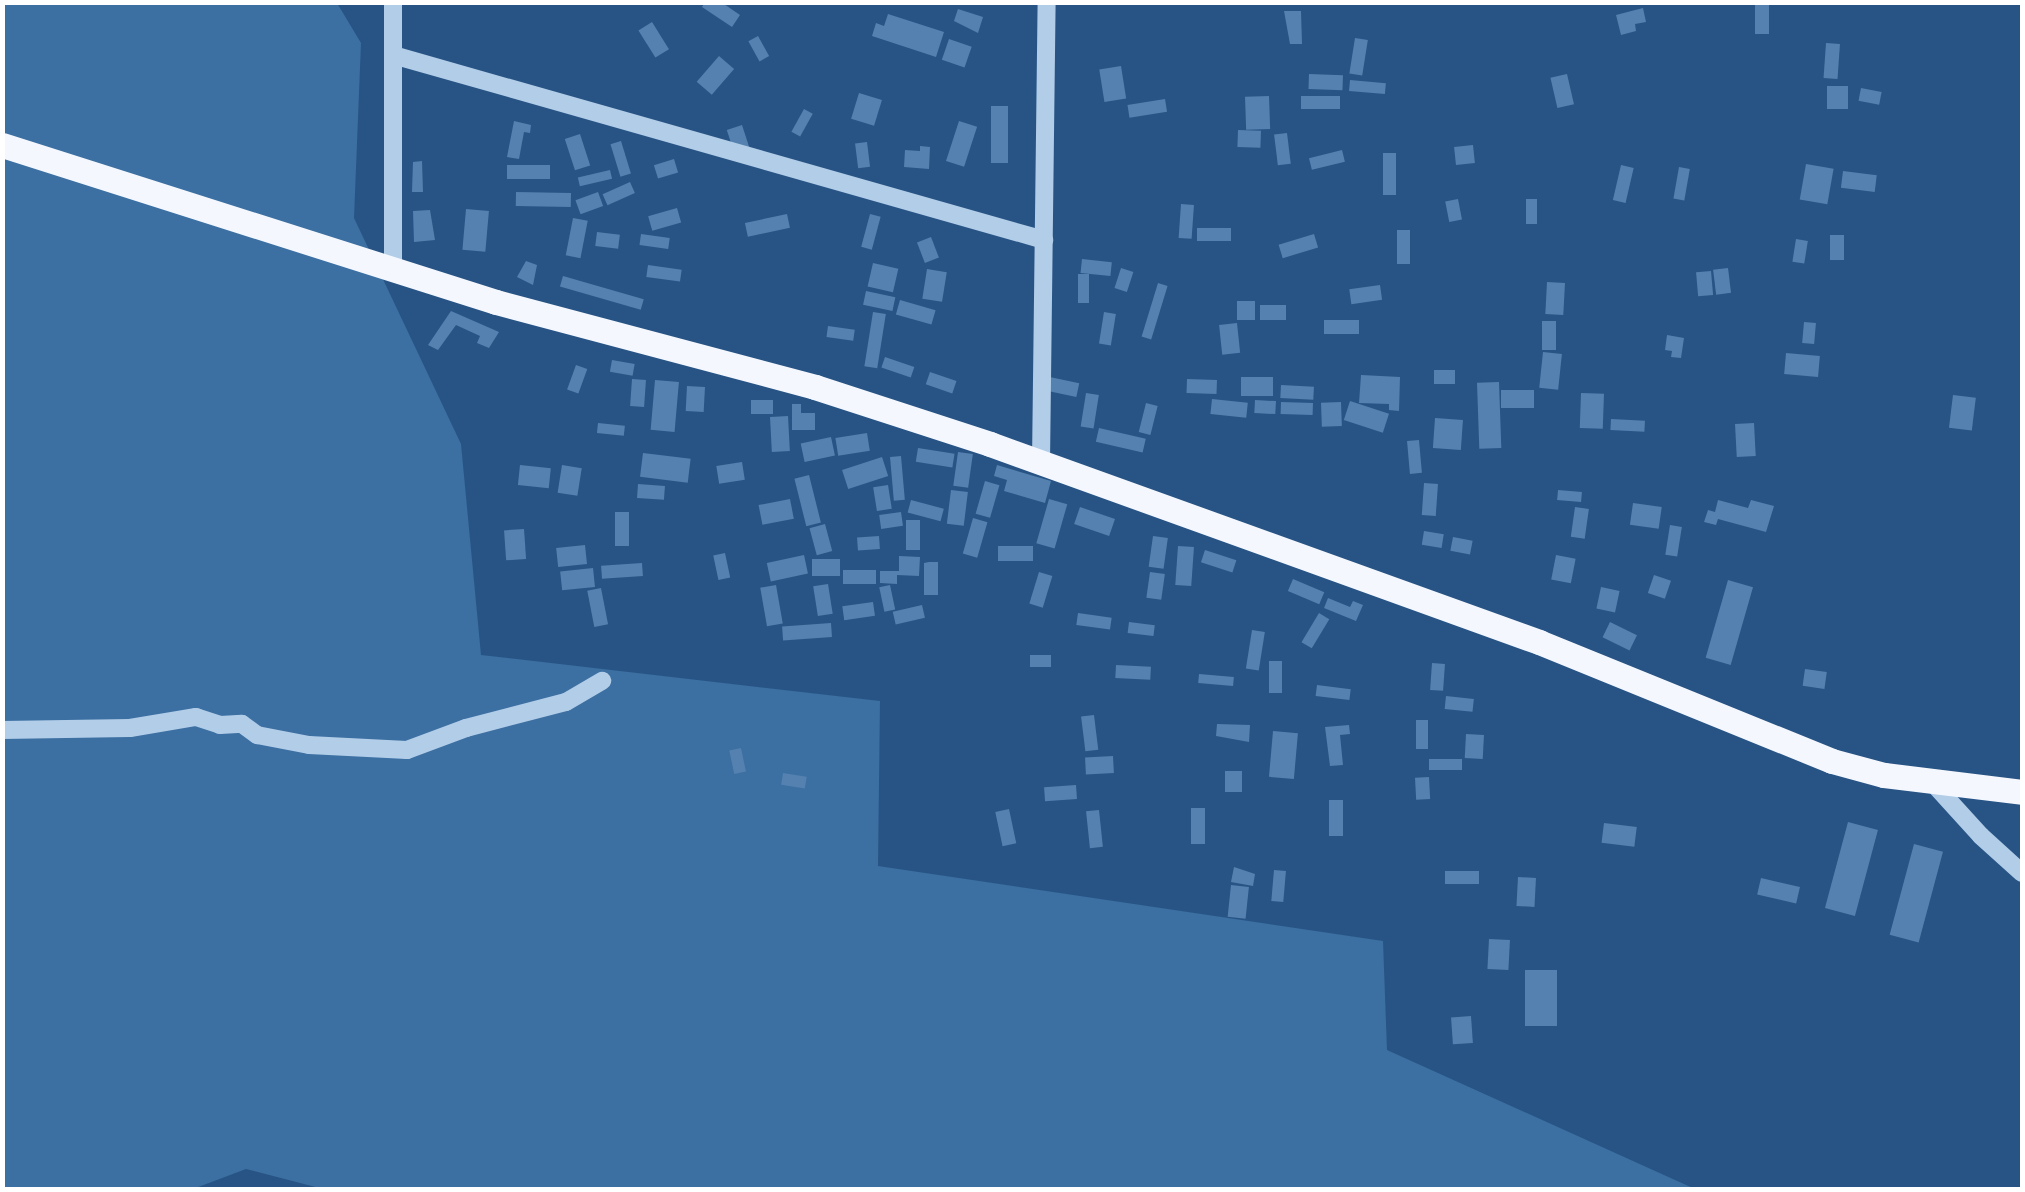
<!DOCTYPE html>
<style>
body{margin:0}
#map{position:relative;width:2025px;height:1192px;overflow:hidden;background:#285485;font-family:Karla,sans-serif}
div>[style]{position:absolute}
.green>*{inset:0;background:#3c6fa2}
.building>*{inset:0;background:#5481af;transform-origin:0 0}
.minor>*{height:18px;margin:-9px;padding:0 9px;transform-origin:9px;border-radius:9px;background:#b2cde8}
.major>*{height:25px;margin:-12.5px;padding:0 12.5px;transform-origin:12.5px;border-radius:12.5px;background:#f4f8fe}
span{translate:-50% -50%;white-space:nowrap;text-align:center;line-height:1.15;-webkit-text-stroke:10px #285485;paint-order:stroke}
.frame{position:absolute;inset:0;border:5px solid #fff;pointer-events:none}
</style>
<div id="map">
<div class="green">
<i style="clip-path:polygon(2px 3px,337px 3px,361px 43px,354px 218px,461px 444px,481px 655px,880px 701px,878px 866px,1383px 941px,1387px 1050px,1695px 1189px,327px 1190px,246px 1169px,193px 1189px,3px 1189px)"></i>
</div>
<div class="building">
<i style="clip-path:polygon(705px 2px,721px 2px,740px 15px,732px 27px,702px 7px)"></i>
<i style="left:1755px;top:2px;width:14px;height:32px"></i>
<i style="clip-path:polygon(1643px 8px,1646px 22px,1635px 24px,1636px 31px,1621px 35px,1616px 15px)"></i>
<i style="clip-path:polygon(958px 9px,983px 17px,978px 33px,954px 21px)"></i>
<i style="clip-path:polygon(1284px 11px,1301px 11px,1302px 44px,1290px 44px)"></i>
<i style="clip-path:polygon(888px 14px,944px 32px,936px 57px,872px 36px,876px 23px,884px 26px)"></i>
<i style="left:652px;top:22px;width:32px;height:16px;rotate:58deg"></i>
<i style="left:758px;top:36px;width:23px;height:11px;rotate:61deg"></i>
<i style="left:1355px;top:38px;width:13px;height:36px;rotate:9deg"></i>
<i style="left:949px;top:39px;width:24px;height:22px;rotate:19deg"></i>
<i style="left:1826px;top:43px;width:14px;height:35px;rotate:4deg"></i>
<i style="left:719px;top:56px;width:20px;height:34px;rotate:41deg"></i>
<i style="left:1121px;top:66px;width:33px;height:22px;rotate:81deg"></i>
<i style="left:1309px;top:74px;width:34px;height:15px;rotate:2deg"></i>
<i style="left:1567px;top:74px;width:31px;height:17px;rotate:77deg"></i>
<i style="left:1350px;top:80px;width:36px;height:11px;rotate:5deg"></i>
<i style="left:1848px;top:86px;width:23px;height:21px;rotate:90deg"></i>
<i style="left:1861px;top:88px;width:21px;height:13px;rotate:11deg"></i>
<i style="left:859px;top:93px;width:24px;height:27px;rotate:17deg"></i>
<i style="left:1269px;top:96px;width:33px;height:24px;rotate:88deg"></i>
<i style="left:1301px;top:96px;width:39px;height:13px"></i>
<i style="left:1165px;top:99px;width:13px;height:38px;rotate:81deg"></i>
<i style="left:991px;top:106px;width:17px;height:57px"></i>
<i style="left:804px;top:109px;width:10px;height:26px;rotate:29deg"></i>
<i style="clip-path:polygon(514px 121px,531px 125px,530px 133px,524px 132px,519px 159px,507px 157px)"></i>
<i style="left:959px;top:121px;width:19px;height:42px;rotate:18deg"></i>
<i style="left:742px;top:125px;width:29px;height:16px;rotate:72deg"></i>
<i style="left:1238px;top:130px;width:23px;height:17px;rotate:2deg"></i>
<i style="left:1287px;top:133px;width:31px;height:13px;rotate:83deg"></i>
<i style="left:580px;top:134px;width:33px;height:16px;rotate:72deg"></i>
<i style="left:621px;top:141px;width:34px;height:11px;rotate:73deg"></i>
<i style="left:867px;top:142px;width:25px;height:12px;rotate:83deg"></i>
<i style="left:1473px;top:145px;width:18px;height:19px;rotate:84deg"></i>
<i style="clip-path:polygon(920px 146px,930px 147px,929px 169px,904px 167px,905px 150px,920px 151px)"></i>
<i style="left:1342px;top:150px;width:12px;height:34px;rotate:76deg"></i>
<i style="left:1383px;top:153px;width:13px;height:42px"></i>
<i style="left:674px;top:159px;width:14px;height:21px;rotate:73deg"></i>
<i style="clip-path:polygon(422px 161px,423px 192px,412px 192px,413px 162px)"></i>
<i style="left:1806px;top:164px;width:28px;height:36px;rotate:10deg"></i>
<i style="left:507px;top:165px;width:43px;height:14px"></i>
<i style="left:1621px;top:165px;width:13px;height:36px;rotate:13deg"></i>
<i style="left:1679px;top:167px;width:11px;height:32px;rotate:10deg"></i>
<i style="left:610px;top:170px;width:9px;height:33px;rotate:77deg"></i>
<i style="left:1843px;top:171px;width:34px;height:17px;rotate:7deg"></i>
<i style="left:630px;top:182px;width:12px;height:30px;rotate:66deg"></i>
<i style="left:516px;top:192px;width:55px;height:14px;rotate:1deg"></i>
<i style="left:598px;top:192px;width:15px;height:24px;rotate:70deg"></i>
<i style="left:1458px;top:199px;width:21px;height:13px;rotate:79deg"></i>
<i style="left:1526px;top:199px;width:11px;height:25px"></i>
<i style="left:1181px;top:204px;width:13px;height:34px;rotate:4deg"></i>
<i style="left:677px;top:208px;width:15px;height:30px;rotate:74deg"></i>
<i style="left:466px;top:209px;width:23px;height:41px;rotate:5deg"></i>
<i style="clip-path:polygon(430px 210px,435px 240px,414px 242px,413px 211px)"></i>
<i style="left:787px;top:214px;width:14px;height:43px;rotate:78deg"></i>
<i style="left:870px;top:214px;width:11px;height:34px;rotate:15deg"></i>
<i style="left:573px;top:218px;width:15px;height:38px;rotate:11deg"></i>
<i style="left:1231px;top:228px;width:13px;height:34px;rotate:90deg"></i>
<i style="left:1397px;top:230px;width:13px;height:34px"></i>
<i style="left:597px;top:232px;width:23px;height:14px;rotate:7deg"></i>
<i style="left:641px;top:234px;width:29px;height:11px;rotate:8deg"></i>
<i style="left:1314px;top:234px;width:14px;height:37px;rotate:73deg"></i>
<i style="left:1830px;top:235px;width:14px;height:25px"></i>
<i style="left:931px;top:237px;width:22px;height:15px;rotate:69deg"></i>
<i style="left:1796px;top:239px;width:12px;height:23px;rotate:9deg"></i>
<i style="left:1082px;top:259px;width:30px;height:14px;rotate:6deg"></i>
<i style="clip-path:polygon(526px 261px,537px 265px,533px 285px,517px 277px)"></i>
<i style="left:873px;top:263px;width:26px;height:24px;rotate:13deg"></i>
<i style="left:648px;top:265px;width:34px;height:12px;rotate:8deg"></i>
<i style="left:1121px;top:268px;width:13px;height:21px;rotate:18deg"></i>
<i style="left:1728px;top:268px;width:25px;height:15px;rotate:83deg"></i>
<i style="left:927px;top:269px;width:20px;height:30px;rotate:9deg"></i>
<i style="left:1711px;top:271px;width:24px;height:15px;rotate:85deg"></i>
<i style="left:1078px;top:274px;width:11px;height:29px"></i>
<i style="left:563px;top:276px;width:84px;height:11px;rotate:16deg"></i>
<i style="left:1547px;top:282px;width:18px;height:32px;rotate:3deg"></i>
<i style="left:1158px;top:283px;width:10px;height:56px;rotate:17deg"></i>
<i style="left:1380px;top:285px;width:15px;height:31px;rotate:82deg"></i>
<i style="left:866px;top:291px;width:30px;height:14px;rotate:12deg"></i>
<i style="left:900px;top:300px;width:37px;height:15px;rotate:16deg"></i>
<i style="left:1237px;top:301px;width:18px;height:19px"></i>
<i style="left:1260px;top:305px;width:26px;height:15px"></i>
<i style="clip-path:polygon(451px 311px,499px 332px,489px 348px,477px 343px,480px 336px,456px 325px,438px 350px,428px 345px)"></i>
<i style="left:873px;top:312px;width:13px;height:55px;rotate:9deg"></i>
<i style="left:1104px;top:312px;width:12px;height:32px;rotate:9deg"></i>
<i style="left:1324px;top:320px;width:35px;height:14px"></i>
<i style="left:1542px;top:321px;width:14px;height:29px"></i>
<i style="left:1804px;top:322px;width:12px;height:21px;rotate:5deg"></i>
<i style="left:1237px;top:323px;width:30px;height:18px;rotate:84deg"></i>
<i style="left:828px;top:326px;width:27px;height:11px;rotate:8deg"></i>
<i style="clip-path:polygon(1667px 335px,1684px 338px,1681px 358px,1671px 357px,1672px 351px,1665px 350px)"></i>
<i style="left:1543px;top:352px;width:19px;height:36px;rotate:6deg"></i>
<i style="left:1786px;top:353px;width:34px;height:21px;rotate:5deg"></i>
<i style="left:885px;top:357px;width:31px;height:11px;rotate:19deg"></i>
<i style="left:612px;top:360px;width:23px;height:12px;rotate:10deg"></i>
<i style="left:576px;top:365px;width:12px;height:26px;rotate:20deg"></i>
<i style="left:1434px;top:370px;width:21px;height:14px"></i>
<i style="left:930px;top:372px;width:28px;height:13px;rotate:19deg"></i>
<i style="clip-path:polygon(1361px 375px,1400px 377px,1399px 411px,1389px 410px,1389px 404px,1359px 403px)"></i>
<i style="left:1045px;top:376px;width:35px;height:14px;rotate:12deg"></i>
<i style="left:1241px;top:377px;width:32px;height:19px"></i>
<i style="left:632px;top:379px;width:14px;height:27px;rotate:4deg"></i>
<i style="left:1187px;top:379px;width:30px;height:14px;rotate:2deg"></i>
<i style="left:655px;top:380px;width:24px;height:50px;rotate:5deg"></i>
<i style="left:1499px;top:382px;width:66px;height:22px;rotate:88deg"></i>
<i style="left:1281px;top:385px;width:33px;height:13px;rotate:3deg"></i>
<i style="left:687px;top:386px;width:18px;height:25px;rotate:3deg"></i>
<i style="left:1501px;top:390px;width:33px;height:18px"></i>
<i style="left:1086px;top:393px;width:13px;height:34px;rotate:9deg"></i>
<i style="left:1581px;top:393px;width:23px;height:35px;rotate:2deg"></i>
<i style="left:1953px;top:395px;width:23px;height:33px;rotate:7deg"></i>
<i style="left:1212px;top:399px;width:36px;height:15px;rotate:6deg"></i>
<i style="left:751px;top:400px;width:22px;height:14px"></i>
<i style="left:1255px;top:400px;width:21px;height:13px;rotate:3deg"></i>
<i style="left:1350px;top:401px;width:41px;height:20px;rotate:18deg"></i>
<i style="left:1281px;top:402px;width:32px;height:12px;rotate:2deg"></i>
<i style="left:1341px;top:402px;width:24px;height:20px;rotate:88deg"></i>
<i style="left:1146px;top:403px;width:12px;height:30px;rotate:14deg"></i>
<i style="clip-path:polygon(792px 404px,801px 404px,801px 413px,815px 413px,815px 430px,792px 430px)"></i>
<i style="left:788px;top:416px;width:35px;height:18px;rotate:87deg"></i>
<i style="left:1435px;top:418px;width:28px;height:30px;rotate:4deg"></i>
<i style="left:1611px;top:419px;width:34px;height:11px;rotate:3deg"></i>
<i style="left:598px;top:423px;width:27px;height:10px;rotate:6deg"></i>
<i style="left:1754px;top:423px;width:33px;height:19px;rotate:87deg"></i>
<i style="left:1099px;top:428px;width:48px;height:14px;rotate:13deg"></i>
<i style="left:867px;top:433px;width:18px;height:32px;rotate:81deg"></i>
<i style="left:831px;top:437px;width:19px;height:31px;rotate:78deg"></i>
<i style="left:1419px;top:440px;width:33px;height:12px;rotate:85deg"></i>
<i style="left:918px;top:448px;width:37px;height:14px;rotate:9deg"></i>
<i style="left:958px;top:452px;width:15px;height:34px;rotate:8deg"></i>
<i style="left:643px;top:453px;width:48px;height:24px;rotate:7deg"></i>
<i style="left:901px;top:456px;width:44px;height:11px;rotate:85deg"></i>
<i style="left:882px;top:457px;width:20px;height:42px;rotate:72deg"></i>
<i style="left:742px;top:462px;width:18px;height:26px;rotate:81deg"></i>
<i style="left:520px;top:465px;width:31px;height:20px;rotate:6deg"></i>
<i style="left:562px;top:465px;width:20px;height:28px;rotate:9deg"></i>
<i style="clip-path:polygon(997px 465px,1051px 481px,1045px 503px,1004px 491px,1007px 480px,994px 476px)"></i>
<i style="left:809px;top:475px;width:49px;height:15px;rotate:76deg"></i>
<i style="left:985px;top:481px;width:15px;height:34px;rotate:16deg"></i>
<i style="left:1424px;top:483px;width:14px;height:32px;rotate:4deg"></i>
<i style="left:638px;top:484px;width:27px;height:14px;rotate:4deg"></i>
<i style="left:888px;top:485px;width:24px;height:15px;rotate:81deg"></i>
<i style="left:951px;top:490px;width:17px;height:34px;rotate:7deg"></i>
<i style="left:1558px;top:490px;width:24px;height:10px;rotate:5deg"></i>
<i style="left:790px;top:499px;width:20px;height:32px;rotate:79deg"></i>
<i style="left:1049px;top:499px;width:19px;height:46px;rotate:16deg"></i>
<i style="left:911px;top:500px;width:34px;height:13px;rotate:15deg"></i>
<i style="clip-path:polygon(1718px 500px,1748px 508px,1751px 500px,1774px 506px,1766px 532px,1718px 519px,1716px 525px,1704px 522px,1708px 510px,1715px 512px)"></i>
<i style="left:1633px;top:503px;width:29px;height:22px;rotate:8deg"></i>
<i style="left:1080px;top:507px;width:37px;height:18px;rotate:19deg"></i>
<i style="left:1575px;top:507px;width:14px;height:30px;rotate:8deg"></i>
<i style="left:615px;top:512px;width:14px;height:34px"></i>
<i style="left:901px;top:512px;width:14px;height:22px;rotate:82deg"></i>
<i style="left:973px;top:518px;width:15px;height:37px;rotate:16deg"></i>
<i style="left:906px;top:520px;width:14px;height:30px"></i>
<i style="left:825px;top:524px;width:28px;height:16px;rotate:75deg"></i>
<i style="left:1670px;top:525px;width:12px;height:30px;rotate:9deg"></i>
<i style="left:524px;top:529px;width:30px;height:20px;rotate:86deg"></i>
<i style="left:1424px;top:531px;width:20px;height:14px;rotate:9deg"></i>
<i style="left:879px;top:536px;width:13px;height:22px;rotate:86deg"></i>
<i style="left:1153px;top:536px;width:15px;height:31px;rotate:8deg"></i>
<i style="left:1453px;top:537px;width:20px;height:14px;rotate:11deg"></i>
<i style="left:585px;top:545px;width:19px;height:29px;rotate:84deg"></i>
<i style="left:998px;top:546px;width:35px;height:15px"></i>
<i style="left:1178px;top:546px;width:16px;height:39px;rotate:4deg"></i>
<i style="left:1205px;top:550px;width:33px;height:13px;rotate:18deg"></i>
<i style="left:725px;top:553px;width:25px;height:12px;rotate:78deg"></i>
<i style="left:804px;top:555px;width:19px;height:38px;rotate:78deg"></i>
<i style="left:1556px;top:555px;width:20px;height:25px;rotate:11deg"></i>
<i style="clip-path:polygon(899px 556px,920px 557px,919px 576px,897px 575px,897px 584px,880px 583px,880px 571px,899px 571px)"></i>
<i style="left:840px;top:559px;width:17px;height:28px;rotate:90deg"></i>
<i style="clip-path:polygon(929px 562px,938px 562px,938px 595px,924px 595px,924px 563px)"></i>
<i style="left:642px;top:563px;width:13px;height:41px;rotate:86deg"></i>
<i style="left:593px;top:568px;width:19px;height:33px;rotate:84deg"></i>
<i style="left:843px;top:570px;width:33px;height:14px"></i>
<i style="left:1039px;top:572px;width:14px;height:33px;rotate:17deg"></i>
<i style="left:1150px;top:572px;width:15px;height:26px;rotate:8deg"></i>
<i style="left:1654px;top:575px;width:18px;height:19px;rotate:19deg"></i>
<i style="left:1293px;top:579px;width:34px;height:13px;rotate:23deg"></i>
<i style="left:1728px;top:580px;width:26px;height:81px;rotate:16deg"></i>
<i style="left:828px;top:584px;width:30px;height:15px;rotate:81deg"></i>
<i style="left:776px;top:585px;width:39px;height:16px;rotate:80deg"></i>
<i style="left:890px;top:585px;width:25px;height:11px;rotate:78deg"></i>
<i style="left:1601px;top:587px;width:19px;height:22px;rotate:12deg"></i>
<i style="left:601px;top:588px;width:37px;height:14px;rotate:79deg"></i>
<i style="clip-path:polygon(1328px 598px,1350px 607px,1353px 601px,1363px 605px,1356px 621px,1324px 608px)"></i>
<i style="left:873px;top:602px;width:14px;height:31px;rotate:82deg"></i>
<i style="left:922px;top:605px;width:13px;height:30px;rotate:77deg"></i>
<i style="left:1078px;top:613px;width:34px;height:12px;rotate:8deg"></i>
<i style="left:1319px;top:613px;width:12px;height:34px;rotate:31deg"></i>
<i style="left:1129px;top:622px;width:26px;height:11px;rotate:7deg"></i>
<i style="left:1610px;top:622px;width:30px;height:17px;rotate:26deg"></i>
<i style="left:831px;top:623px;width:14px;height:49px;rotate:86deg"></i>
<i style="left:1252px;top:630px;width:13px;height:39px;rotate:9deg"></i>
<i style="left:1051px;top:655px;width:12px;height:21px;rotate:90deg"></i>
<i style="left:1269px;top:661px;width:13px;height:32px"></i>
<i style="left:1432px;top:663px;width:13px;height:27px;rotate:4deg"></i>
<i style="left:1116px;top:665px;width:35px;height:13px;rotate:3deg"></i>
<i style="left:1805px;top:669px;width:22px;height:17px;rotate:8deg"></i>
<i style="left:1199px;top:674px;width:35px;height:9px;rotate:5deg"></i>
<i style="left:1317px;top:685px;width:34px;height:11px;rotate:7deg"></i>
<i style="left:1446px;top:696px;width:28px;height:13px;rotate:6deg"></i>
<i style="left:1094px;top:715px;width:35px;height:13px;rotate:83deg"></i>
<i style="left:1416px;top:720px;width:12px;height:29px"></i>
<i style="clip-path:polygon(1217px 724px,1250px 725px,1249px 742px,1216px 736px)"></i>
<i style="clip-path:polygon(1349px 725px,1350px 734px,1340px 735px,1343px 765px,1330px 766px,1325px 727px)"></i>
<i style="left:1273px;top:731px;width:25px;height:46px;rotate:5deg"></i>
<i style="left:1466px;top:734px;width:18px;height:24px;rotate:3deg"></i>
<i style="left:741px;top:748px;width:24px;height:12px;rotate:78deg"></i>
<i style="left:1113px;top:756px;width:17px;height:28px;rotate:87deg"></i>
<i style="left:1429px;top:759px;width:33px;height:11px"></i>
<i style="left:1225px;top:771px;width:17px;height:21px"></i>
<i style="left:783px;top:773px;width:24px;height:12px;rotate:9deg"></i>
<i style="left:1429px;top:777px;width:22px;height:14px;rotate:87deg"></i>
<i style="left:1076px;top:785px;width:14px;height:32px;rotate:86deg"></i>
<i style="left:1329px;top:800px;width:14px;height:36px"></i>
<i style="left:1191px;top:808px;width:14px;height:36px"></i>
<i style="left:1009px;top:809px;width:35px;height:14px;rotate:78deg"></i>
<i style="left:1099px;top:810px;width:37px;height:13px;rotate:84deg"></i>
<i style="left:1848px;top:822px;width:31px;height:89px;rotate:15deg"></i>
<i style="left:1604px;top:823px;width:33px;height:20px;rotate:7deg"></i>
<i style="left:1914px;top:844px;width:30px;height:94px;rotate:15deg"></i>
<i style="clip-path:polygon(1234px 867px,1255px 874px,1253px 886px,1231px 882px)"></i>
<i style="left:1274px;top:870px;width:12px;height:31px;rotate:5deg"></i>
<i style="left:1445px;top:871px;width:34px;height:13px"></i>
<i style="left:1518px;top:877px;width:18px;height:29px;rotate:3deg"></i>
<i style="left:1761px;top:878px;width:40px;height:17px;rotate:13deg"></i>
<i style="left:1231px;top:885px;width:18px;height:32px;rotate:6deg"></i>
<i style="left:1489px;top:939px;width:21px;height:30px;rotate:3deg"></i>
<i style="left:1525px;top:970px;width:32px;height:56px"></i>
<i style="left:1471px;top:1016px;width:27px;height:20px;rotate:86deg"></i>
</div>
<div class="minor">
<i style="left:393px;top:2px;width:266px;rotate:90deg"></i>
<i style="left:393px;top:55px;width:677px;rotate:15.86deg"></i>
<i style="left:1041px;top:462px;width:460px;rotate:-89.3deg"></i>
<i style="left:2px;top:730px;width:128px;rotate:-0.9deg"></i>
<i style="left:130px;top:728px;width:67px;rotate:-9.5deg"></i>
<i style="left:196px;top:717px;width:25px;rotate:18deg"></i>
<i style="left:220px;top:725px;width:22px;rotate:-3deg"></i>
<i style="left:242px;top:724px;width:19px;rotate:36deg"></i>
<i style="left:257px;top:735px;width:53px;rotate:10.9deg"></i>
<i style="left:309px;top:745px;width:98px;rotate:2.9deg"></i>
<i style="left:407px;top:750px;width:63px;rotate:-20.4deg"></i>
<i style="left:466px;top:728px;width:103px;rotate:-14.6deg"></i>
<i style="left:566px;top:702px;width:42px;rotate:-30.3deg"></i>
<i style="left:1931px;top:781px;width:74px;rotate:47.7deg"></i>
<i style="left:1981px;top:836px;width:55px;rotate:42.1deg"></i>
</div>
<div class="major">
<i style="left:2px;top:145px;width:518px;rotate:17.63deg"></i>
<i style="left:496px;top:302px;width:330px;rotate:14.9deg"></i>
<i style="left:815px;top:387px;width:184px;rotate:18deg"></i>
<i style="left:990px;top:444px;width:584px;rotate:19.83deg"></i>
<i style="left:1539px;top:642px;width:316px;rotate:22.1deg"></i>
<i style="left:1832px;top:761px;width:54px;rotate:15.1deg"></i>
<i style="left:1884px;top:775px;width:139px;rotate:7deg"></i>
</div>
<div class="frame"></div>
</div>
